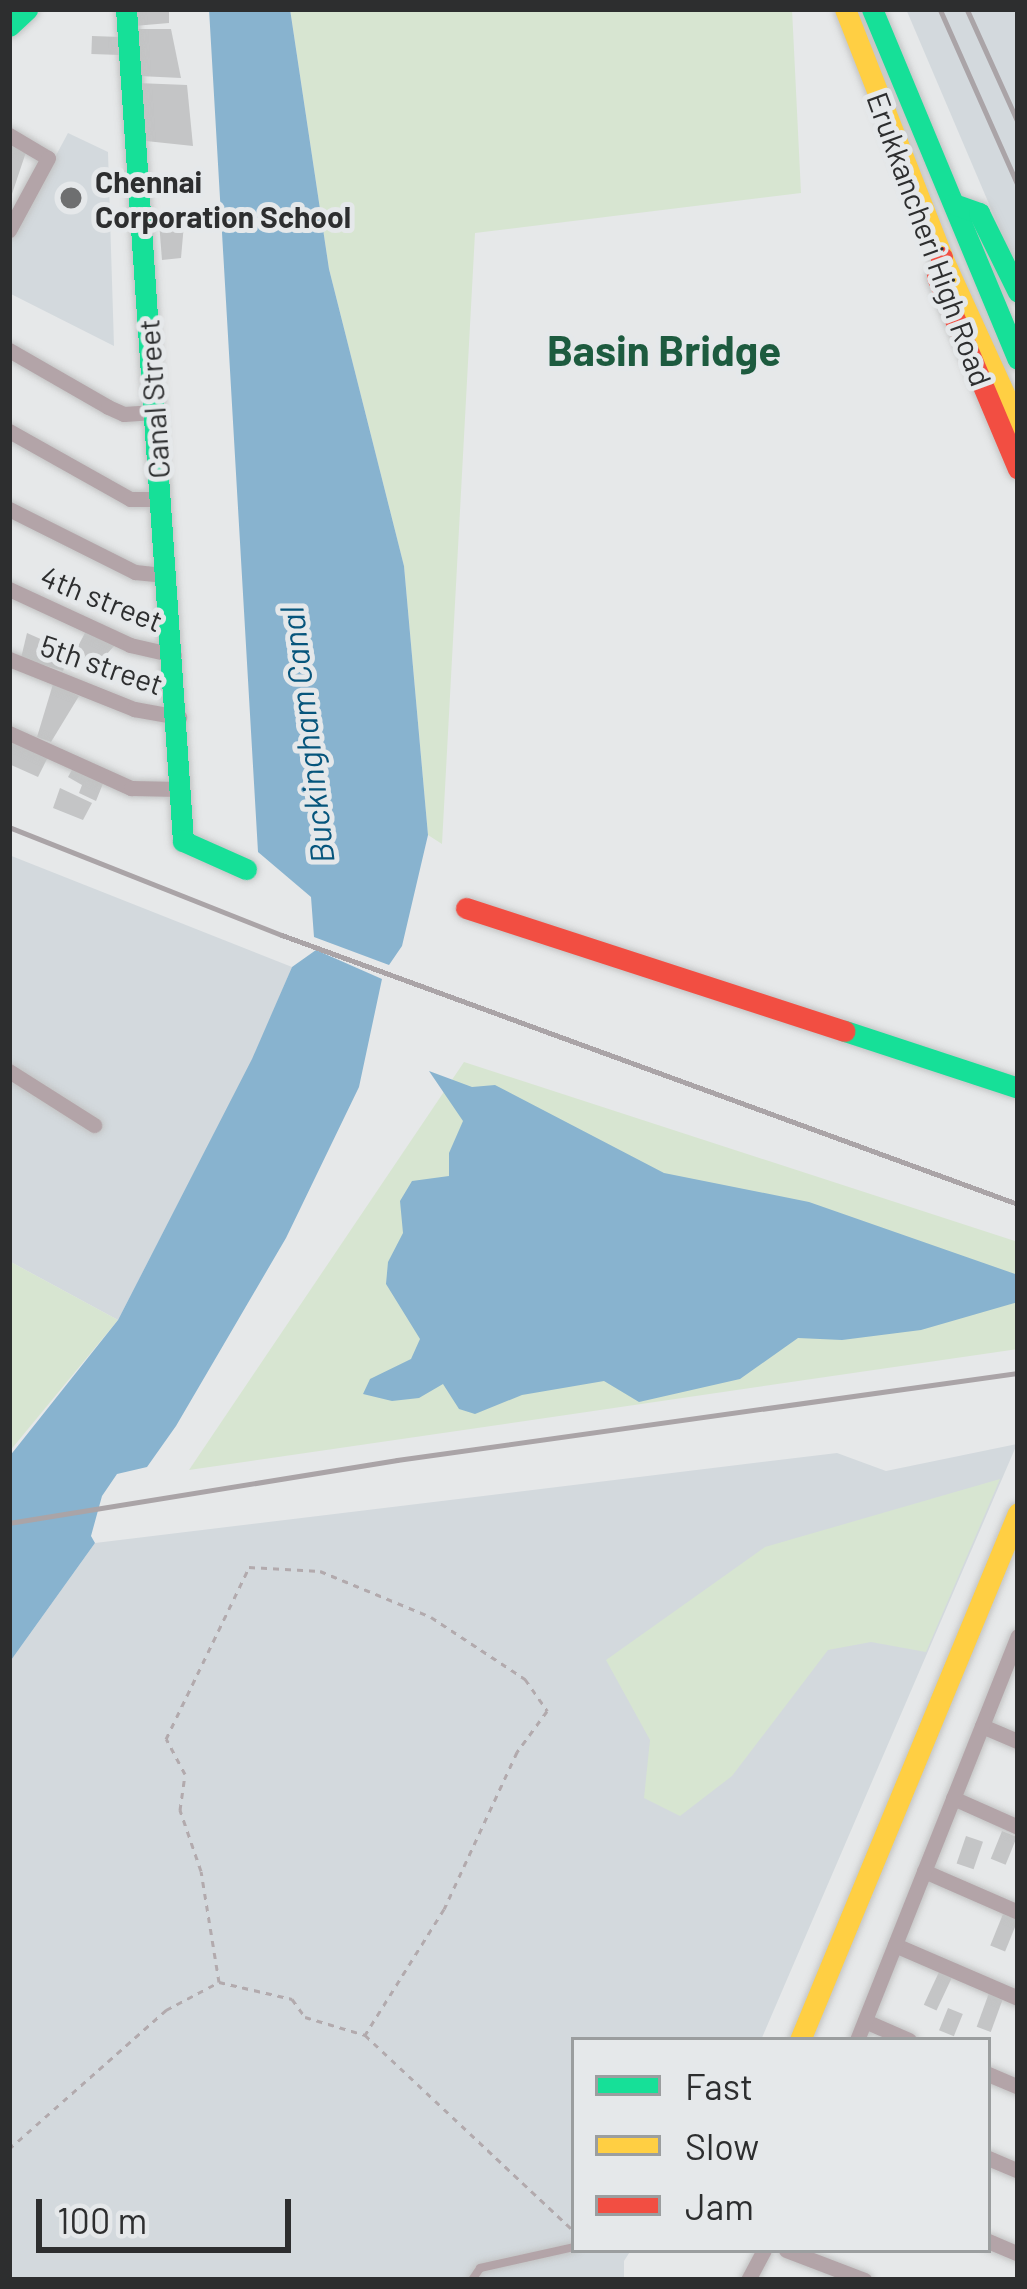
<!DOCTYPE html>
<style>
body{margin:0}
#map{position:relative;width:1027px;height:2289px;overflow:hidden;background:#e6e8e9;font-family:Barlow,sans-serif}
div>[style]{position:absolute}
.built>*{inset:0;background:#d3d9dd}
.green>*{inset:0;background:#d7e5d1}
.water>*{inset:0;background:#88b3cf}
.building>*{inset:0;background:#c4c5c6;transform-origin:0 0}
.path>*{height:3px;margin-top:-1.5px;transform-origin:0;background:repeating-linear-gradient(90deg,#b2aaad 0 6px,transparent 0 12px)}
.roads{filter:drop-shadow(0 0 3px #c2c3c3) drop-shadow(0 0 3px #c2c3c3)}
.lane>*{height:8px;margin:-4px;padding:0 4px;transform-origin:4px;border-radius:4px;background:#b3a4a8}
.street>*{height:15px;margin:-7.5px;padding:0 7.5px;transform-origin:7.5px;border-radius:7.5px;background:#b3a4a8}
.fast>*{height:21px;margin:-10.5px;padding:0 10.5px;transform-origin:10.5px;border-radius:10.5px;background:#16e098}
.slow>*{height:21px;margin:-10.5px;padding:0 10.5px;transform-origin:10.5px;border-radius:10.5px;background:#ffcf43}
.jam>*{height:21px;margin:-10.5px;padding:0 10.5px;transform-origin:10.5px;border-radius:10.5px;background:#f24e42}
.rail>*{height:4.5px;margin:-2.25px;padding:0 2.25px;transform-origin:2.25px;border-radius:2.25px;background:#aaa4a7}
.dots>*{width:33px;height:33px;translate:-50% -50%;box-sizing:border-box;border:6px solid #e5e8ea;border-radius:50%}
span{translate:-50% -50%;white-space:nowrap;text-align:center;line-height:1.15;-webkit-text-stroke:10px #e5e8ea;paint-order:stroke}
.poi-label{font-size:30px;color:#2d2e2f;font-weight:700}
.left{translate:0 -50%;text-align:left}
.street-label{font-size:30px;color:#2d2e2f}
.water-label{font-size:33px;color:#06557c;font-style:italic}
.district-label{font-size:42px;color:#1d5b3f;font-weight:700}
.frame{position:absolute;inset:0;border:12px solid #2d2e2f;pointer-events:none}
.legend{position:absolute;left:571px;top:2037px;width:420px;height:216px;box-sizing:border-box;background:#e5e8ea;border:3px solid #9b9e9f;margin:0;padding:15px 21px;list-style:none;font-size:36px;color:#2d2e2f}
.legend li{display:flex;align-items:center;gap:24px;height:60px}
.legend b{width:60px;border:3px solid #9b9e9f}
.scale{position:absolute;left:36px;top:2199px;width:255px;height:54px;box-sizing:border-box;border:6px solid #2d2e2f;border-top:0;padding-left:15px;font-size:36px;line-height:42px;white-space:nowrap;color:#2d2e2f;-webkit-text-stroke:9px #e5e8ea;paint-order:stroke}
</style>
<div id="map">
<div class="built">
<i style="clip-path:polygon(906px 9px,1018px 9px,1018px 272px)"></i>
<i style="clip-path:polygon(68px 133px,108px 152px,114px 346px,9px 293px,9px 243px)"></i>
<i style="clip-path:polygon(9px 855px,292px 967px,253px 1059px,118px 1320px,9px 1261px)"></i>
<i style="clip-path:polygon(1017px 1444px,761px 2040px,574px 2040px,574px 2250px,631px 2250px,624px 2261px,624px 2280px,9px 2280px,9px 1663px,95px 1543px,837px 1453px,886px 1471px)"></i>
</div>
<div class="green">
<i style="clip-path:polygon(290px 9px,792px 9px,801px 193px,475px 233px,442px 844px,428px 835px,404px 566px,329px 269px)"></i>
<i style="clip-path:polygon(464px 1062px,1018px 1242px,1018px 1349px,189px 1470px)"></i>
<i style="clip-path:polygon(9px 1261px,118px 1320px,9px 1452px)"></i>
<i style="clip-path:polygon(1000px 1479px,926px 1652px,871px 1642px,828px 1650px,732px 1776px,680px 1816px,644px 1798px,650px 1740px,606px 1660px,765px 1547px)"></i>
</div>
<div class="water">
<i style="clip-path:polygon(209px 9px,290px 9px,329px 269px,404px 566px,428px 835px,402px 946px,389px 965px,314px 937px,311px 897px,258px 852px)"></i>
<i style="clip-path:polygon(316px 950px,382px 979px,359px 1087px,286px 1238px,176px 1426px,147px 1467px,117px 1474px,102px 1496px,91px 1536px,95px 1543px,9px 1663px,9px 1457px,118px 1320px,252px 1059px,292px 967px)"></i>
<i style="clip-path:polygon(429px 1071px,472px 1087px,495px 1085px,664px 1173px,809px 1202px,1018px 1275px,1018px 1302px,921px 1330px,842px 1340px,798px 1338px,740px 1379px,639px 1402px,604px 1381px,522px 1395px,475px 1414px,459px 1409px,443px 1384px,419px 1398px,392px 1401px,363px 1394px,370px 1379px,411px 1359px,420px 1339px,386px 1284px,388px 1262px,403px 1233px,400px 1201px,412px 1181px,449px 1176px,449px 1153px,463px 1121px)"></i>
</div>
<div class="building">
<i style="clip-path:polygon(134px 9px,169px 9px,169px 23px,134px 26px)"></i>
<i style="clip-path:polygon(137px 29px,171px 29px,181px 78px,139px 76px)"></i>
<i style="left:92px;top:36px;width:29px;height:18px;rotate:2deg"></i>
<i style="clip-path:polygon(137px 83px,187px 85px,193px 146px,146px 141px)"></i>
<i style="clip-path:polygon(9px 144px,26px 152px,10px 200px,9px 200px)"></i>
<i style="clip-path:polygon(159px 222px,184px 224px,181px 258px,162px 260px)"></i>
<i style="clip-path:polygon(87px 629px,115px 645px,97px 665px,75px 652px)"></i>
<i style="clip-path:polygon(27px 633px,70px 652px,63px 671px,21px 658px)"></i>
<i style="clip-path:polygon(53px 684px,79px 696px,51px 742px,37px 737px)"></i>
<i style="clip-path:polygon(11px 742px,48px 757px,38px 777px,9px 764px)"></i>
<i style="clip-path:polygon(73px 768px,104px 781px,96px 801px,79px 793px,82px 785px,68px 777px)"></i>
<i style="clip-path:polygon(60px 788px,92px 803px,83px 820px,53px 808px)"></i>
<i style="left:1002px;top:1831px;width:16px;height:30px;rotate:22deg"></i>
<i style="left:966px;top:1836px;width:18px;height:29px;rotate:19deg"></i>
<i style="left:1003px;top:1914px;width:16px;height:34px;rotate:22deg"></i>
<i style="left:939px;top:1972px;width:14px;height:36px;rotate:25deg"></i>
<i style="left:989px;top:1993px;width:15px;height:36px;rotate:20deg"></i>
<i style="left:948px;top:2008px;width:16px;height:24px;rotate:22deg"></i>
</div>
<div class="path">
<i style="left:219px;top:1982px;width:112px;rotate:-99.2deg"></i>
<i style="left:201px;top:1871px;width:65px;rotate:-109deg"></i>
<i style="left:180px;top:1810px;width:36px;rotate:-82deg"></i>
<i style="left:185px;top:1774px;width:40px;rotate:-118deg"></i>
<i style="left:166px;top:1739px;width:191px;rotate:-64.2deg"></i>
<i style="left:249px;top:1567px;width:71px;rotate:3.2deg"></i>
<i style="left:320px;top:1571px;width:120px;rotate:22.5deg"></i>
<i style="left:431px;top:1617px;width:113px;rotate:33.4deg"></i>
<i style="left:525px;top:1679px;width:39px;rotate:55deg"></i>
<i style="left:547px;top:1711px;width:51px;rotate:126.2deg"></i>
<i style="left:517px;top:1752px;width:173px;rotate:114.9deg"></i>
<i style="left:444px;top:1909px;width:149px;rotate:122.1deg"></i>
<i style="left:9px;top:2149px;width:210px;rotate:-41.5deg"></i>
<i style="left:166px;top:2010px;width:60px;rotate:-27.8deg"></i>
<i style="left:219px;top:1982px;width:75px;rotate:13.1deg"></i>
<i style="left:292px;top:1999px;width:22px;rotate:54deg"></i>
<i style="left:305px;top:2017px;width:63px;rotate:16.7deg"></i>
<i style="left:365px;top:2035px;width:287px;rotate:43.2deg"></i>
</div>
<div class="roads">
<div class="lane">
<i style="left:472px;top:2280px;width:14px;rotate:-56deg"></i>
<i style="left:480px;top:2268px;width:96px;rotate:-12.6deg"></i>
</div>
<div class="street">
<i style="left:9px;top:135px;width:45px;rotate:30.5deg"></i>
<i style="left:48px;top:158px;width:82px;rotate:118.4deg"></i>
<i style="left:9px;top:350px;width:114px;rotate:29.9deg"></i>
<i style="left:108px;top:407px;width:17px;rotate:24deg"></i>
<i style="left:124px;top:414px;width:30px;rotate:-4deg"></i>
<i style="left:9px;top:431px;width:139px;rotate:29.3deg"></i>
<i style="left:130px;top:499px;width:30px"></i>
<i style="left:9px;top:509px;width:141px;rotate:26.6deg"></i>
<i style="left:135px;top:572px;width:30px;rotate:6deg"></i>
<i style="left:9px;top:589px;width:133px;rotate:24.8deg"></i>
<i style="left:130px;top:645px;width:45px;rotate:12.8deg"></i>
<i style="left:9px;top:659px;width:135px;rotate:21.8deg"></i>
<i style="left:134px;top:709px;width:46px;rotate:10.1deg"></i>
<i style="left:9px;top:733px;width:134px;rotate:24.3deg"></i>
<i style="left:131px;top:788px;width:49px;rotate:1.2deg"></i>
<i style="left:9px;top:1071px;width:101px;rotate:32.4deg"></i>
<i style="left:982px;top:1726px;width:39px;rotate:23deg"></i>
<i style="left:953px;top:1798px;width:71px;rotate:24deg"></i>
<i style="left:924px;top:1871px;width:103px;rotate:23.6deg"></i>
<i style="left:895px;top:1945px;width:134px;rotate:23.3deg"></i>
<i style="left:865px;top:2021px;width:48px;rotate:23.4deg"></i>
<i style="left:857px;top:2040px;width:435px;rotate:-68.3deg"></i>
<i style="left:988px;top:2074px;width:33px;rotate:23deg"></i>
<i style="left:988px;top:2158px;width:33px;rotate:23deg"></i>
<i style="left:988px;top:2241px;width:33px;rotate:23deg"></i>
<i style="left:786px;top:2250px;width:84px;rotate:21deg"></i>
<i style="left:748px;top:2280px;width:34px;rotate:-62deg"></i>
</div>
<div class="fast">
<i style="left:126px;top:9px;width:834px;rotate:86.08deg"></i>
<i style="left:183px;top:841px;width:69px;rotate:24deg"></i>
<i style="left:872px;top:9px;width:379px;rotate:67.4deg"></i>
<i style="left:9px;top:26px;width:25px;rotate:-43deg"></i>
<i style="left:954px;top:204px;width:27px;rotate:20deg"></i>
<i style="left:979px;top:213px;width:88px;rotate:63.7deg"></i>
<i style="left:845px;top:1031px;width:182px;rotate:18.2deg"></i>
</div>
<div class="slow">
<i style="left:845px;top:9px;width:266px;rotate:68.6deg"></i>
<i style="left:942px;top:257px;width:183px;rotate:65.5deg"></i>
<i style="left:800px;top:2040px;width:570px;rotate:-67.53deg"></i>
</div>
<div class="jam">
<i style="left:942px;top:257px;width:21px;rotate:104deg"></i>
<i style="left:937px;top:277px;width:208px;rotate:67.1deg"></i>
<i style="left:466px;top:908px;width:398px;rotate:18deg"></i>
</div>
</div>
<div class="rail">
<i style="left:940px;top:9px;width:193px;rotate:66.1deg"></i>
<i style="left:967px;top:9px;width:124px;rotate:65.7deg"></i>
<i style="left:9px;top:827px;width:294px;rotate:21.6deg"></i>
<i style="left:282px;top:935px;width:784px;rotate:20.08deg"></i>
<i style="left:9px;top:1523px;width:393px;rotate:-9.2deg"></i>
<i style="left:397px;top:1460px;width:627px;rotate:-7.98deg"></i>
</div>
<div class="dots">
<i style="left:71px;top:198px;background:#6e6f70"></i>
</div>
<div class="poi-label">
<span class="left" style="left:95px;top:198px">Chennai<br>Corporation School</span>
</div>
<div class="street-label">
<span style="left:930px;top:239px;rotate:70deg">Erukkancheri High Road</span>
<span style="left:153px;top:399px;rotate:-94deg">Canal Street</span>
<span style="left:102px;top:598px;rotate:22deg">4th street</span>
<span style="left:102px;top:664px;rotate:19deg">5th street</span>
</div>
<div class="water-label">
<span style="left:307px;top:735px;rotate:-97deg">Buckingham Canal</span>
</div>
<div class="district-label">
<span style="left:664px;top:349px">Basin Bridge</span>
</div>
<div class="frame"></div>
<ul class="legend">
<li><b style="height:15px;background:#16e098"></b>Fast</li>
<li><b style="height:15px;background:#ffcf43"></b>Slow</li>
<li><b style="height:15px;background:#f24e42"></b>Jam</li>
</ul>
<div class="scale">100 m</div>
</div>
